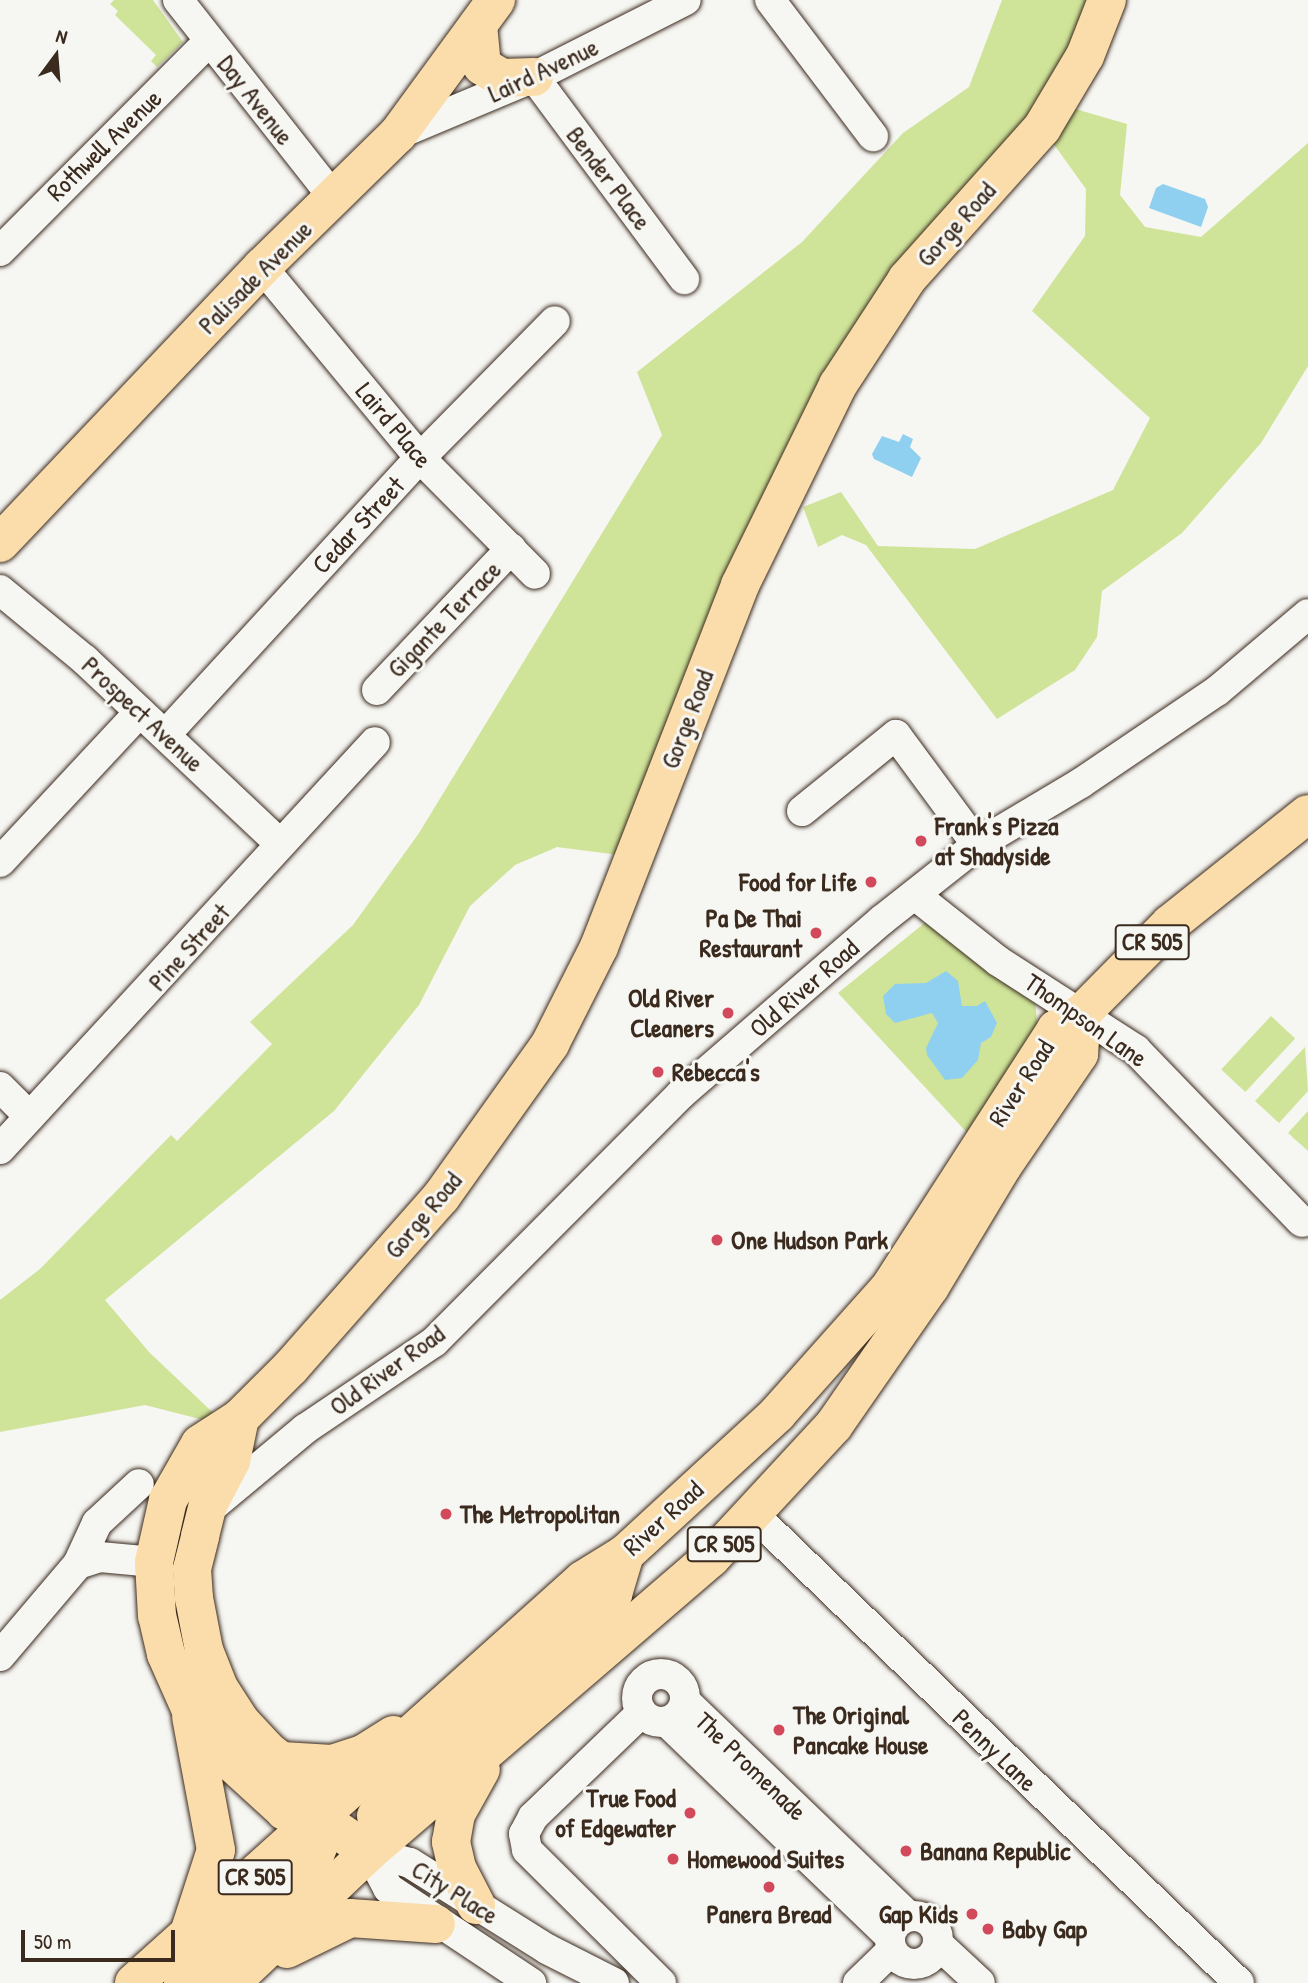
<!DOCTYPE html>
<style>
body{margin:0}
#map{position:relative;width:1308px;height:1983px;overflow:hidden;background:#f6f6f2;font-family:"Patrick Hand",sans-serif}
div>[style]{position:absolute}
.green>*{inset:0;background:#cfe499;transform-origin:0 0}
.water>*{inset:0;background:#8fd0f0}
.roads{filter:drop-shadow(0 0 2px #3b2a1e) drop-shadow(0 0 2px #3b2a1e)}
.minor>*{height:30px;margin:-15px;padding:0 15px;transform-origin:15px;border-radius:15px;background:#f6f6f2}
.minor>.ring{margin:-15px;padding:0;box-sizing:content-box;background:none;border:30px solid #f6f6f2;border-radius:50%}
.major>*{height:38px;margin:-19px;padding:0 19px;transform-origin:19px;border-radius:19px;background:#faddab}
.dots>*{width:19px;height:19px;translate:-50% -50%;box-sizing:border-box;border:4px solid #f6f6f2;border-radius:50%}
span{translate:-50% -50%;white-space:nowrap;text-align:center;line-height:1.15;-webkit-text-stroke:6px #f6f6f2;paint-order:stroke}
.shield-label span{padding:2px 5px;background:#f6f6f2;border:2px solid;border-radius:5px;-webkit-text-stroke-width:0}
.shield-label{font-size:24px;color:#3b2a1e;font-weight:700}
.street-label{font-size:26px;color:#3b2a1e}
.poi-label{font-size:26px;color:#3b2a1e;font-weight:700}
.left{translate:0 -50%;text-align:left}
.right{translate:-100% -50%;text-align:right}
.north{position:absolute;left:21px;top:21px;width:70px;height:70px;-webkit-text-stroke:5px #f6f6f2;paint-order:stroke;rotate:16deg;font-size:19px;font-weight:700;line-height:28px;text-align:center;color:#3b2a1e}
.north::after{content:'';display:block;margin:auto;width:24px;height:32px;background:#3b2a1e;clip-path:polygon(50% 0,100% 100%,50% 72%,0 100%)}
.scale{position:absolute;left:21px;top:1930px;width:154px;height:32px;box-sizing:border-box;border:4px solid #3b2a1e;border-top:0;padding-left:9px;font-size:21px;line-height:24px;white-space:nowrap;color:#3b2a1e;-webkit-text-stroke:5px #f6f6f2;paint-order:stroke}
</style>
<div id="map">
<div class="green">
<i style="clip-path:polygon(114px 0,153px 0,183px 42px,157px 67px,151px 61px,156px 55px,115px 15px,118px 11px,110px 4px)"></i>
<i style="clip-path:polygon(1002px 0,1107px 0,1058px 104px,1127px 124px,1120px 195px,1145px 227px,1201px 237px,1308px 143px,1308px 366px,1261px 443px,1182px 533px,1102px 591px,1097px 637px,1075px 670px,997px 719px,866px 545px,842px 535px,818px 547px,803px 507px,841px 492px,878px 546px,975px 549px,1113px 490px,1150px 418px,1032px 311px,1085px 236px,1086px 189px,1042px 128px,871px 331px,634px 857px,557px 847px,515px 865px,470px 906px,419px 1005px,334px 1111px,105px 1300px,149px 1352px,227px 1426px,145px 1405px,0 1432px,0 1300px,40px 1269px,171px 1135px,177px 1141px,272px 1044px,250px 1022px,353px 925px,419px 833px,662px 435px,637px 372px,802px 242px,903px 133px,969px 87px)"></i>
<i style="clip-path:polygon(927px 921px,1035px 999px,1038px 1033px,971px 1137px,838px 993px)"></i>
<i style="left:1271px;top:1016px;width:33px;height:73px;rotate:43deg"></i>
<i style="clip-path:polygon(1305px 1047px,1308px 1091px,1279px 1123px,1255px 1101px)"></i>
<i style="clip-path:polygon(1308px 1111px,1308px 1151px,1288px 1133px)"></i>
</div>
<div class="water">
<i style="clip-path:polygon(1163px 184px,1205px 199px,1208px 207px,1201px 227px,1149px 208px,1156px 188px)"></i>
<i style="clip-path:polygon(903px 434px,913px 439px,910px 447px,921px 458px,912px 477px,874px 459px,872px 454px,882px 436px,899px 442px)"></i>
<i style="clip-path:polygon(946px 971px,958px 981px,962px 1006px,977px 1006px,985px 1001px,997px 1023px,991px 1037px,981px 1043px,978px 1060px,962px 1078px,945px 1080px,927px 1055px,926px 1048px,938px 1023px,932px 1013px,895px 1023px,886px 1014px,883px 996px,895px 984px,926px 983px)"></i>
</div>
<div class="roads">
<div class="minor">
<i style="left:178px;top:0;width:252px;rotate:51.8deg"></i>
<i style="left:770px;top:0;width:171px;rotate:52.9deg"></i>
<i style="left:534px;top:77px;width:252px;rotate:53.4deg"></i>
<i style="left:398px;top:134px;width:147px;rotate:-22.7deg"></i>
<i style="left:534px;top:77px;width:170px;rotate:-26.9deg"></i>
<i style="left:0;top:251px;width:296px;rotate:-45.1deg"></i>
<i style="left:262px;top:267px;width:248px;rotate:50.4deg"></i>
<i style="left:420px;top:458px;width:163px;rotate:45.2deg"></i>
<i style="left:0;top:590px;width:110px;rotate:39.5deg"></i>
<i style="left:85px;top:660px;width:268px;rotate:43.3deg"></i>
<i style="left:377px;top:690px;width:195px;rotate:-46.5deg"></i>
<i style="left:165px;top:735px;width:377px;rotate:-47.4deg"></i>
<i style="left:420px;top:458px;width:192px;rotate:-45.4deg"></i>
<i style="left:802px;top:811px;width:121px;rotate:-39deg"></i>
<i style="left:896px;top:735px;width:137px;rotate:53.6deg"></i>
<i style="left:0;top:862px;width:205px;rotate:-47deg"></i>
<i style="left:915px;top:895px;width:106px;rotate:38.5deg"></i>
<i style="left:998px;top:961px;width:164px;rotate:32.8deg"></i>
<i style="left:1136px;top:1050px;width:239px;rotate:46deg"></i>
<i style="left:0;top:1087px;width:42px;rotate:45deg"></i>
<i style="left:0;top:1149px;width:553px;rotate:-47.34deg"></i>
<i style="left:209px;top:1509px;width:125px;rotate:-39.8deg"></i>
<i style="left:305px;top:1429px;width:156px;rotate:-34deg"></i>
<i style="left:434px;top:1342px;width:350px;rotate:-45.1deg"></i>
<i style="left:681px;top:1094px;width:266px;rotate:-40.9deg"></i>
<i style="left:882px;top:920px;width:121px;rotate:-38.3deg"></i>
<i style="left:977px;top:845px;width:121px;rotate:-30.8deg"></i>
<i style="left:1081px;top:783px;width:164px;rotate:-34.1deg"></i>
<i style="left:1217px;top:691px;width:119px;rotate:-40.2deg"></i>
<i style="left:754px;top:1515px;width:674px;rotate:43.98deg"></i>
<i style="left:78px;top:1564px;width:45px;rotate:-65.1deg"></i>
<i style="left:97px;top:1523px;width:57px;rotate:-42.9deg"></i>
<i style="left:0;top:1656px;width:121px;rotate:-49.7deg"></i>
<i style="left:78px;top:1564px;width:23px;rotate:-18deg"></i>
<i style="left:100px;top:1557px;width:54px;rotate:5.3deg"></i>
<i class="ring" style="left:637px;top:1674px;width:18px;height:18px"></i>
<i style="left:686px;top:1702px;width:308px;rotate:43.9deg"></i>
<i style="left:641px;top:1713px;width:150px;rotate:136.1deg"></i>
<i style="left:533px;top:1817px;width:19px;rotate:118deg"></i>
<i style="left:524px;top:1834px;width:16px;rotate:79deg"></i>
<i style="left:527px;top:1850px;width:189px;rotate:44.8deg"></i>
<i style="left:667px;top:1722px;width:308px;rotate:43.9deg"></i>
<i style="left:369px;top:1852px;width:42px;rotate:15deg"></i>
<i style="left:410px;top:1863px;width:162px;rotate:32.1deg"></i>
<i style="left:547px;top:1949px;width:75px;rotate:26.9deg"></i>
<i style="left:369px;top:1852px;width:41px;rotate:62.2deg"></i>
<i style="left:388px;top:1888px;width:172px;rotate:33.6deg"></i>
<i class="ring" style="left:890px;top:1916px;width:18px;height:18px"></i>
<i style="left:938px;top:1944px;width:57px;rotate:42.9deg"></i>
<i style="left:858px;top:1983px;width:47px;rotate:-44.1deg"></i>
</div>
<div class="major">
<i style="left:478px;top:25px;width:41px;rotate:84.4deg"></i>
<i style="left:482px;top:66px;width:23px;rotate:31deg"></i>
<i style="left:502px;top:78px;width:32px;rotate:-2deg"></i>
<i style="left:0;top:543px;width:381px;rotate:-46.5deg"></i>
<i style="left:262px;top:267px;width:190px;rotate:-44.4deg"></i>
<i style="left:398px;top:134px;width:166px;rotate:-53.8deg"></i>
<i style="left:282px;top:1761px;width:50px;rotate:3.4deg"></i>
<i style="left:332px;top:1764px;width:33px;rotate:-18deg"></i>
<i style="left:363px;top:1754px;width:36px;rotate:-32deg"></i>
<i style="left:376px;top:1816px;width:295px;rotate:-42.4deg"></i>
<i style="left:594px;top:1617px;width:30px;rotate:-50deg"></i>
<i style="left:613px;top:1594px;width:42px;rotate:-73.3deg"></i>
<i style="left:369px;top:1852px;width:60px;rotate:-145.2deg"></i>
<i style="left:320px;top:1818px;width:36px;rotate:-169deg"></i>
<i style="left:285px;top:1811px;width:95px;rotate:-137.6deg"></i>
<i style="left:215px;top:1747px;width:46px;rotate:-122.7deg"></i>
<i style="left:190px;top:1708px;width:59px;rotate:-114deg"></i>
<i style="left:166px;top:1654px;width:39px;rotate:-103deg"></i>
<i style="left:157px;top:1616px;width:54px;rotate:-93.2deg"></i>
<i style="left:154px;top:1562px;width:64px;rotate:-77.3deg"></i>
<i style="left:168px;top:1500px;width:64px;rotate:-60.3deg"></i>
<i style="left:200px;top:1444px;width:48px;rotate:-33deg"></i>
<i style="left:240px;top:1418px;width:72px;rotate:-45deg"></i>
<i style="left:291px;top:1367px;width:227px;rotate:-48.6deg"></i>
<i style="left:441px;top:1197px;width:188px;rotate:-54.5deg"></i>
<i style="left:550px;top:1044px;width:109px;rotate:-63.2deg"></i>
<i style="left:599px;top:947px;width:388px;rotate:-68.7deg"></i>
<i style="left:740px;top:585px;width:223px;rotate:-63.9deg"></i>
<i style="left:838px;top:385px;width:126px;rotate:-56.9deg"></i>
<i style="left:907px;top:279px;width:203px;rotate:-48.2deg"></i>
<i style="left:1042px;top:128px;width:84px;rotate:-59.2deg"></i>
<i style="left:1085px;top:56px;width:60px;rotate:-68.6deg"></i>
<i style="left:476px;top:1905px;width:42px;rotate:-117.2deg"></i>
<i style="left:457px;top:1868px;width:27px;rotate:-103deg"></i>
<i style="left:451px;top:1842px;width:28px;rotate:-80deg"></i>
<i style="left:456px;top:1814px;width:51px;rotate:-60.9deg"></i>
<i style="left:189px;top:1933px;width:87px;rotate:-72deg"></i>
<i style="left:216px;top:1850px;width:135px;rotate:-100.6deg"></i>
<i style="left:287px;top:1949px;width:70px;rotate:-26.2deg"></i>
<i style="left:350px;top:1918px;width:86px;rotate:4deg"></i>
<i style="left:134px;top:1983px;width:603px;rotate:-41.91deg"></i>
<i style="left:583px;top:1580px;width:49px;rotate:-31.8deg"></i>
<i style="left:625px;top:1554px;width:207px;rotate:-42.6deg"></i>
<i style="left:777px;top:1414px;width:170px;rotate:-48.3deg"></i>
<i style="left:890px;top:1287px;width:307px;rotate:-57.2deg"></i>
<i style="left:1056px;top:1029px;width:31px;rotate:-32deg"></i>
<i style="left:1082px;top:1013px;width:125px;rotate:-45.3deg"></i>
<i style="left:1170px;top:924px;width:176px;rotate:-38.6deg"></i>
<i style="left:183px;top:1983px;width:164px;rotate:-40.8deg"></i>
<i style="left:307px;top:1876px;width:34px;rotate:-69deg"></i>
<i style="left:319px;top:1844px;width:55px;rotate:-91deg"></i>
<i style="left:318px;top:1789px;width:61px;rotate:-142.9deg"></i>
<i style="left:269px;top:1752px;width:41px;rotate:-133deg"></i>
<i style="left:241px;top:1722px;width:40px;rotate:-122.9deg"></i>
<i style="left:219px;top:1688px;width:41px;rotate:-111.5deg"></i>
<i style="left:204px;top:1650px;width:53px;rotate:-100.9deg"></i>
<i style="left:194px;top:1598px;width:29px;rotate:-94deg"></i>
<i style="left:192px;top:1569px;width:34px;rotate:-76deg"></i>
<i style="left:200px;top:1536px;width:32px;rotate:-76deg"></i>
<i style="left:208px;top:1505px;width:50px;rotate:-62.4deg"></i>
<i style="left:231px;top:1461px;width:44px;rotate:-78.2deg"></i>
<i style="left:231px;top:1983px;width:190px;rotate:-43.5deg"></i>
<i style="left:369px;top:1852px;width:451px;rotate:-40.7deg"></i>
<i style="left:711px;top:1558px;width:181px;rotate:-47.2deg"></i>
<i style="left:834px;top:1425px;width:168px;rotate:-55.2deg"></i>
<i style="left:930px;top:1287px;width:140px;rotate:-59deg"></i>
<i style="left:1002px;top:1167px;width:137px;rotate:-55.7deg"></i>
<i style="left:1079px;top:1054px;width:41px;rotate:-85.8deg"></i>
</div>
</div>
<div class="dots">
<i style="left:921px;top:841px;background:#d1495b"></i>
<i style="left:871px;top:882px;background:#d1495b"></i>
<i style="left:816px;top:933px;background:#d1495b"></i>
<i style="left:728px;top:1013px;background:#d1495b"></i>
<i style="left:658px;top:1072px;background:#d1495b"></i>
<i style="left:717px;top:1240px;background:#d1495b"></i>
<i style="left:446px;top:1514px;background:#d1495b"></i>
<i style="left:779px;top:1730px;background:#d1495b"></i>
<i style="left:690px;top:1813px;background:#d1495b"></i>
<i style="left:906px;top:1851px;background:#d1495b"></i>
<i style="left:673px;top:1859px;background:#d1495b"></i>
<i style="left:769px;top:1887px;background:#d1495b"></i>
<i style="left:972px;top:1914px;background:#d1495b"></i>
<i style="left:988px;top:1929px;background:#d1495b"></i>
</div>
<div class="shield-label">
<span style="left:1152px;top:942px">CR 505</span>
<span style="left:724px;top:1544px">CR 505</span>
<span style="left:255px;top:1877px">CR 505</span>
</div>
<div class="street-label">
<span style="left:543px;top:70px;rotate:-25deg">Laird Avenue</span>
<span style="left:256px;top:100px;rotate:52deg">Day Avenue</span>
<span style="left:104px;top:145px;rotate:-44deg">Rothwell Avenue</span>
<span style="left:609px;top:178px;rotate:53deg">Bender Place</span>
<span style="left:956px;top:224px;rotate:-48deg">Gorge Road</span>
<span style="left:255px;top:277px;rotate:-45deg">Palisade Avenue</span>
<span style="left:394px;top:425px;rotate:50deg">Laird Place</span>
<span style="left:358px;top:525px;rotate:-47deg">Cedar Street</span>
<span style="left:444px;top:619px;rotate:-46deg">Gigante Terrace</span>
<span style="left:143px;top:714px;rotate:43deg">Prospect Avenue</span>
<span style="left:687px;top:719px;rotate:-69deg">Gorge Road</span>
<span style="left:189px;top:947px;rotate:-48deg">Pine Street</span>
<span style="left:804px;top:988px;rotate:-41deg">Old River Road</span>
<span style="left:1086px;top:1020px;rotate:35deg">Thompson Lane</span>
<span style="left:1021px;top:1083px;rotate:-57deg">River Road</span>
<span style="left:423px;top:1215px;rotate:-50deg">Gorge Road</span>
<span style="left:387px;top:1370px;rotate:-36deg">Old River Road</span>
<span style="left:663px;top:1518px;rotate:-42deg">River Road</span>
<span style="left:995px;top:1750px;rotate:44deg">Penny Lane</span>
<span style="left:751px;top:1766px;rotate:44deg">The Promenade</span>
<span style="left:455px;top:1892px;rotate:32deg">City Place</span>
</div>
<div class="poi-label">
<span class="left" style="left:935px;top:841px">Frank's Pizza<br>at Shadyside</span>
<span class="right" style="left:857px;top:882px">Food for Life</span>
<span class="right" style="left:802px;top:933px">Pa De Thai<br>Restaurant</span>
<span class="right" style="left:714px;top:1013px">Old River<br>Cleaners</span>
<span class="left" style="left:672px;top:1072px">Rebecca's</span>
<span class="left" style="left:731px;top:1240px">One Hudson Park</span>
<span class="left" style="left:460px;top:1514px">The Metropolitan</span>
<span class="left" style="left:793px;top:1730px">The Original<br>Pancake House</span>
<span class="right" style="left:676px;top:1813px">True Food<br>of Edgewater</span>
<span class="left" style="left:920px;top:1851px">Banana Republic</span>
<span class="left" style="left:687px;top:1859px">Homewood Suites</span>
<span style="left:769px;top:1914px">Panera Bread</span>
<span class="right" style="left:958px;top:1914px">Gap Kids</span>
<span class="left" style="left:1002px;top:1929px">Baby Gap</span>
</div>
<div class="north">N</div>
<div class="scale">50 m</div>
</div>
